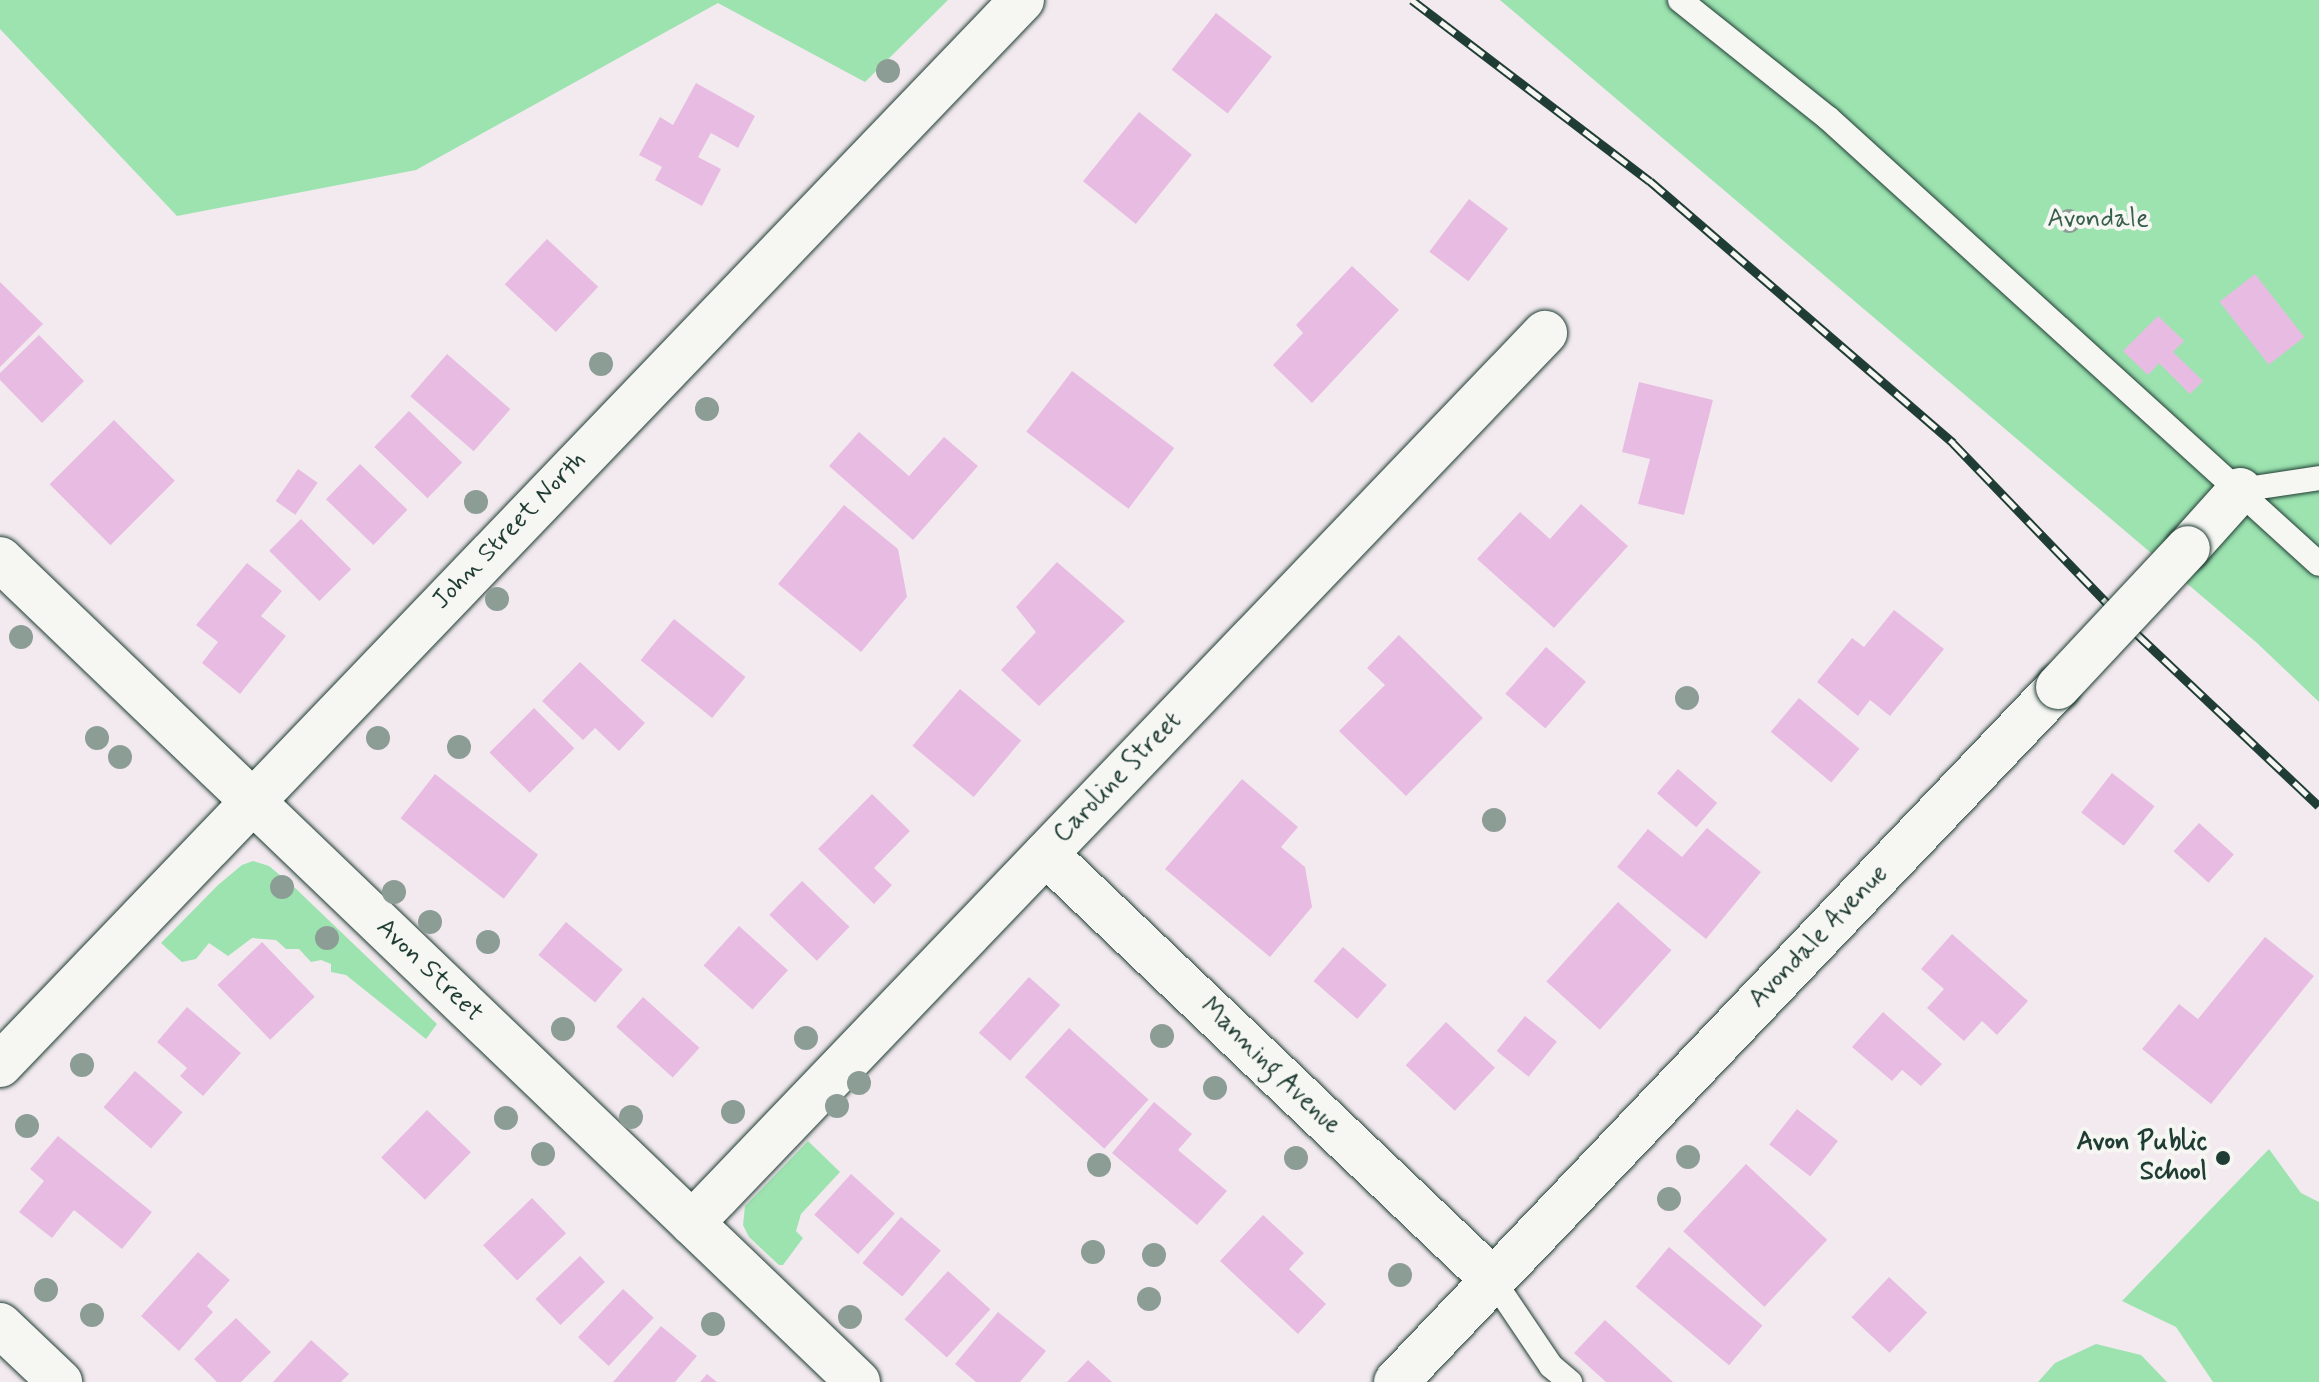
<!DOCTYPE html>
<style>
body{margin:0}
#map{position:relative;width:2319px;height:1382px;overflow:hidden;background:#f3eaef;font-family:Mynerve,sans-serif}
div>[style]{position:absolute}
.green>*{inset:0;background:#9ce3b0}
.building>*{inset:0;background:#e8bce2;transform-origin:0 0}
.roads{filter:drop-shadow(0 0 2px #1f3d34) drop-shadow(0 0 2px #1f3d34)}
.service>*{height:24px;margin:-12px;padding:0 12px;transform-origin:12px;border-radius:12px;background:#f6f6f2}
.minor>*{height:44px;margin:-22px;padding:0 22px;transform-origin:22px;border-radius:22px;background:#f6f6f2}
.rail>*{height:9px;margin-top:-4.5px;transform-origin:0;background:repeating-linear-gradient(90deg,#f6f6f2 0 18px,#1f3d34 0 36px);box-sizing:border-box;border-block:2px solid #1f3d34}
.bridges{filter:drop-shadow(0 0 2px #1f3d34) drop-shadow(0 0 2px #1f3d34)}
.minor-bridge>*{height:44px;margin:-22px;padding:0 22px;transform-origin:22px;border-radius:22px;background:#f6f6f2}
.trees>*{width:24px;height:24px;margin:-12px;border-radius:50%;background:#8c9d96}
.dots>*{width:22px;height:22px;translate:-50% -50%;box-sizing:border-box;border:4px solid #f6f6f2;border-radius:50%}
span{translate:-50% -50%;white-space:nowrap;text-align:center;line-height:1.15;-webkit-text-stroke:8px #f6f6f2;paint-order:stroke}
.park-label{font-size:26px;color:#385e4d}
.street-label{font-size:26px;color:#1f3d34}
.poi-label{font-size:26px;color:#1f3d34;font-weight:700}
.right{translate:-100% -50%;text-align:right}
</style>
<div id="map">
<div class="green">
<i style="clip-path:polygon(0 0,948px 0,865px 82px,718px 3px,416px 170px,177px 216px,0 29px)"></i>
<i style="clip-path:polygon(1500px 0,2319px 0,2319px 702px,2257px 643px)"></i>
<i style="clip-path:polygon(253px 861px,269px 866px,293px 886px,437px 1024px,426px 1039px,346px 975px,331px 972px,331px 964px,321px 960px,311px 962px,299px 949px,286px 949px,276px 940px,252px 938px,228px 956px,209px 943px,196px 959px,182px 962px,161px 943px,218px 885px,242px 865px)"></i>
<i style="clip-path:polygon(808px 1141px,840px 1172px,801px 1214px,796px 1231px,803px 1238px,783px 1265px,779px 1265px,749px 1237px,743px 1225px,745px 1206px)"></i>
<i style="clip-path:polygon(2269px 1149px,2301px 1193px,2319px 1202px,2319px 1382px,2213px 1382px,2176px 1327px,2122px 1301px)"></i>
<i style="clip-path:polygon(2096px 1344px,2141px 1355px,2167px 1382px,2038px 1382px,2055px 1363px)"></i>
</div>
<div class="building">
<i style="left:1216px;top:13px;width:71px;height:72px;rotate:38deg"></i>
<i style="clip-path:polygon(696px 83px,755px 116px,738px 148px,711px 133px,698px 157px,721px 169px,702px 206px,655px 180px,662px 167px,639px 155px,660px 117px,673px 125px)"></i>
<i style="left:1139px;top:112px;width:68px;height:89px;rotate:39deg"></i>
<i style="left:1469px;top:199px;width:49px;height:66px;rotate:37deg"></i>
<i style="left:547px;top:239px;width:70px;height:62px;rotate:43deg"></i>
<i style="clip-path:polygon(1352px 266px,1399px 310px,1312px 403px,1273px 365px,1303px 333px,1296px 325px)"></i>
<i style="left:2255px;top:274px;width:80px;height:45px;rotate:52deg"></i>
<i style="clip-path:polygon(0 282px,43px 324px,0 367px)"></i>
<i style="clip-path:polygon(2158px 316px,2184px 341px,2173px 352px,2203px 381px,2190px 394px,2159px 363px,2148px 375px,2123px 351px)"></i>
<i style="clip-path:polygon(39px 335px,84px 381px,42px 423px,0 380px,0 373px)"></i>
<i style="left:447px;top:354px;width:84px;height:56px;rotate:41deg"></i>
<i style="left:1072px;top:371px;width:128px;height:76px;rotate:37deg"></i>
<i style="clip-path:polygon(1639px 382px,1713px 400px,1684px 515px,1638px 504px,1650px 459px,1622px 452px)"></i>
<i style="left:409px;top:411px;width:74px;height:50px;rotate:44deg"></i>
<i style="left:114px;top:420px;width:86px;height:91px;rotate:45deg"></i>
<i style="clip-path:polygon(859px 432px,909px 476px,944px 437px,978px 466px,913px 540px,829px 466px)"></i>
<i style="left:360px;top:464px;width:66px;height:49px;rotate:44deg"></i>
<i style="left:298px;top:469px;width:24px;height:39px;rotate:35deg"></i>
<i style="clip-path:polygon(1581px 504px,1628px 546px,1554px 628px,1477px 559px,1520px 512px,1550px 539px)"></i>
<i style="clip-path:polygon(844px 505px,898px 549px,907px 597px,861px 652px,778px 584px)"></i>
<i style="left:301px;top:519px;width:71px;height:45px;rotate:45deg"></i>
<i style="clip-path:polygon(1057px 562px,1125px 621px,1039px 706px,1001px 670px,1036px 632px,1016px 607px)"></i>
<i style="clip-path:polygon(247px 563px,282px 591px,261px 616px,286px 636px,240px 694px,202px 663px,218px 642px,196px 625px)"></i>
<i style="clip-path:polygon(1894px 610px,1944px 649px,1890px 716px,1870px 700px,1858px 716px,1817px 682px,1852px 638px,1864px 647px)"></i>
<i style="left:674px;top:619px;width:92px;height:53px;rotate:39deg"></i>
<i style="clip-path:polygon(1399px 635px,1483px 718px,1406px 796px,1339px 731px,1385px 685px,1367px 668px)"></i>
<i style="left:1546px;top:647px;width:53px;height:62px;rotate:41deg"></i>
<i style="clip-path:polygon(580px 662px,645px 723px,619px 751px,595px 728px,583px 740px,542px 701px)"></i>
<i style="left:960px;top:689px;width:80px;height:74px;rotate:40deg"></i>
<i style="left:1799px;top:698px;width:79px;height:44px;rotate:40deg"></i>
<i style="left:534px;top:708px;width:57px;height:63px;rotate:45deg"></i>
<i style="left:1678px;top:769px;width:52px;height:32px;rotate:41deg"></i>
<i style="left:2112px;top:773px;width:54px;height:50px;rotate:38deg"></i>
<i style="left:435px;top:774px;width:131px;height:56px;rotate:38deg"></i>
<i style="clip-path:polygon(1242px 779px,1298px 827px,1281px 847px,1305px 867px,1312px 907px,1270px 957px,1165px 869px)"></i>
<i style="clip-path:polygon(872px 794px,910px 831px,874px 868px,892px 885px,874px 904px,818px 849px)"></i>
<i style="left:2199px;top:823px;width:47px;height:38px;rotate:42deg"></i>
<i style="clip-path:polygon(1707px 828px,1761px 872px,1706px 939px,1617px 867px,1648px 829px,1682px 857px)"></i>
<i style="left:802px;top:881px;width:66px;height:47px;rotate:44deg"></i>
<i style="left:1618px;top:902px;width:72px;height:107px;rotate:42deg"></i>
<i style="left:566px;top:922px;width:74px;height:43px;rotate:40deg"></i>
<i style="left:739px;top:926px;width:66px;height:53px;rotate:42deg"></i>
<i style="clip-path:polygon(1952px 934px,2028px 1001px,1997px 1035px,1982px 1021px,1964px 1041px,1927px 1008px,1944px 989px,1921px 969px)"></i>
<i style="clip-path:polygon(2265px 937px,2314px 976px,2211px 1104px,2142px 1049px,2179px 1004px,2198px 1019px)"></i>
<i style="left:262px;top:942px;width:76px;height:62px;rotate:46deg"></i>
<i style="left:1343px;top:947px;width:58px;height:45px;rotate:41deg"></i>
<i style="left:1029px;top:977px;width:42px;height:75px;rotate:42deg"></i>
<i style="left:643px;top:997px;width:76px;height:40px;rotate:42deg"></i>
<i style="clip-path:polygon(187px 1007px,241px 1053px,203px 1096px,180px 1076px,187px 1068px,157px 1042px)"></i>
<i style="clip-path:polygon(1883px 1012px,1942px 1064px,1921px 1086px,1902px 1070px,1892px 1081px,1852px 1047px)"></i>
<i style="left:1525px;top:1016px;width:41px;height:45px;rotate:39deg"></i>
<i style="left:1446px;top:1022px;width:67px;height:59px;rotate:43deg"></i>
<i style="left:1069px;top:1028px;width:107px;height:66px;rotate:42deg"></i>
<i style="left:135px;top:1071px;width:63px;height:48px;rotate:41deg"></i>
<i style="clip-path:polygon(1154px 1102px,1192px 1134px,1178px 1150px,1227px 1191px,1197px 1225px,1112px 1153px)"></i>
<i style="left:1797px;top:1109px;width:52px;height:45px;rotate:38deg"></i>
<i style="left:427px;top:1110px;width:61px;height:66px;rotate:44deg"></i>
<i style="clip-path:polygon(58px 1136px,152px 1212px,122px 1249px,74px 1210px,52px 1238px,19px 1212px,44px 1181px,30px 1169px)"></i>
<i style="left:1746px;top:1164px;width:111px;height:92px;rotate:43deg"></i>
<i style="left:851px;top:1174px;width:59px;height:55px;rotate:42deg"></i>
<i style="left:532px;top:1198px;width:49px;height:68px;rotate:46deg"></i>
<i style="clip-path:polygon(1263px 1215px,1304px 1253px,1289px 1269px,1326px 1304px,1298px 1334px,1220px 1261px)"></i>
<i style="left:901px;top:1217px;width:52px;height:60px;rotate:40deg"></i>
<i style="left:1669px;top:1247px;width:122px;height:52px;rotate:40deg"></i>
<i style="clip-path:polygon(198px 1252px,230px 1280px,207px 1306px,213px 1312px,179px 1351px,141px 1316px)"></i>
<i style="left:580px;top:1256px;width:36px;height:62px;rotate:46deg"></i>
<i style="left:948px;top:1271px;width:57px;height:65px;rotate:42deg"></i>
<i style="left:1889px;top:1277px;width:52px;height:55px;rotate:43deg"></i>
<i style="left:623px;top:1289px;width:42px;height:66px;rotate:43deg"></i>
<i style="clip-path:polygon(998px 1312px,1046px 1351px,1020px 1382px,976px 1382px,955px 1364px)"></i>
<i style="clip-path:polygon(236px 1318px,271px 1352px,241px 1382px,217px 1382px,194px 1359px)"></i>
<i style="clip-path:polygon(1605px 1320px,1673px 1382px,1606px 1382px,1574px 1353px)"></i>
<i style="clip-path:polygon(661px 1326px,697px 1356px,675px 1382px,613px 1382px)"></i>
<i style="clip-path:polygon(311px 1340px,349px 1374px,341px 1382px,273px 1382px)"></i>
<i style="clip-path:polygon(1088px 1360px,1112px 1382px,1067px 1382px)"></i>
<i style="clip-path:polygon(707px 1374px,717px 1382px,700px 1382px)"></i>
</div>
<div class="roads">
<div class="service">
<i style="left:1680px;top:0;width:189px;rotate:38.6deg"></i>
<i style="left:1828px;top:118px;width:663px;rotate:42.25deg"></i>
<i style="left:2240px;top:490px;width:80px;rotate:-8.6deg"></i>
<i style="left:1493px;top:1280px;width:104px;rotate:56deg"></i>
<i style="left:1551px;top:1366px;width:25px;rotate:40deg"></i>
</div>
<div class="minor">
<i style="left:2188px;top:548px;width:78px;rotate:-48.1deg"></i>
<i style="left:0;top:559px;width:1189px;rotate:43.81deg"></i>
<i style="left:1046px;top:854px;width:617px;rotate:43.62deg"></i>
<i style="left:0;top:1065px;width:1476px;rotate:-46.18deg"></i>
<i style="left:692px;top:1223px;width:1233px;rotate:-46.22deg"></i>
<i style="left:0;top:1325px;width:83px;rotate:43.5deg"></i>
<i style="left:1396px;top:1382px;width:960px;rotate:-46.39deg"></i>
</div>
</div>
<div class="rail">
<i style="left:1412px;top:0;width:299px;rotate:37.3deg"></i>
<i style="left:1650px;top:181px;width:401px;rotate:40.8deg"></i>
<i style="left:1953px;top:443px;width:265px;rotate:46.1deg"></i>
<i style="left:2137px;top:634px;width:250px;rotate:43.4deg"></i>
</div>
<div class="bridges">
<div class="minor-bridge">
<i style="left:2058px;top:687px;width:190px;rotate:-46.9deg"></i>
</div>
</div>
<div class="trees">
<i style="left:888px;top:71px"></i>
<i style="left:2069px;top:221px"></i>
<i style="left:601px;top:364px"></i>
<i style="left:707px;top:409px"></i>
<i style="left:476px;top:502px"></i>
<i style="left:497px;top:599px"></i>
<i style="left:21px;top:637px"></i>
<i style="left:1687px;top:698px"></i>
<i style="left:97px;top:738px"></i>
<i style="left:378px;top:738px"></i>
<i style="left:459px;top:747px"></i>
<i style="left:120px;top:757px"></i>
<i style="left:1494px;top:820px"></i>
<i style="left:282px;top:887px"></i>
<i style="left:394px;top:892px"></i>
<i style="left:430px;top:922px"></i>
<i style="left:327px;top:938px"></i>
<i style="left:488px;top:942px"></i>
<i style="left:563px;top:1029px"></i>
<i style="left:1162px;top:1036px"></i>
<i style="left:806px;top:1038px"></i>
<i style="left:82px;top:1065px"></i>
<i style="left:859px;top:1083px"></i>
<i style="left:1215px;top:1088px"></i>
<i style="left:837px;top:1106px"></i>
<i style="left:733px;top:1112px"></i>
<i style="left:631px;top:1117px"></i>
<i style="left:506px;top:1118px"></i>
<i style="left:27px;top:1126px"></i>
<i style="left:543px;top:1154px"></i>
<i style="left:1688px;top:1157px"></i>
<i style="left:1296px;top:1158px"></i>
<i style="left:1099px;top:1165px"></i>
<i style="left:1669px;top:1199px"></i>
<i style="left:1093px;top:1252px"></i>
<i style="left:1154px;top:1255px"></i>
<i style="left:1400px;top:1275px"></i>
<i style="left:46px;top:1290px"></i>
<i style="left:1149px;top:1299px"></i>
<i style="left:92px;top:1315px"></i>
<i style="left:850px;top:1317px"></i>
<i style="left:713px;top:1324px"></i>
</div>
<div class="dots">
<i style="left:2223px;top:1158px;background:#1f3d34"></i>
</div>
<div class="park-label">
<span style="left:2098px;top:220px">Avondale</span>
</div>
<div class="street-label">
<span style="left:510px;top:531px;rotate:-46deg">John Street North</span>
<span style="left:1118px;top:778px;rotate:-46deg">Caroline Street</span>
<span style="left:1819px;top:937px;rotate:-46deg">Avondale Avenue</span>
<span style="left:429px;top:971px;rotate:44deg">Avon Street</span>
<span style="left:1270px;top:1067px;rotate:44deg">Manning Avenue</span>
</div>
<div class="poi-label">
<span class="right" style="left:2207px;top:1158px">Avon Public<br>School</span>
</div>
</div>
